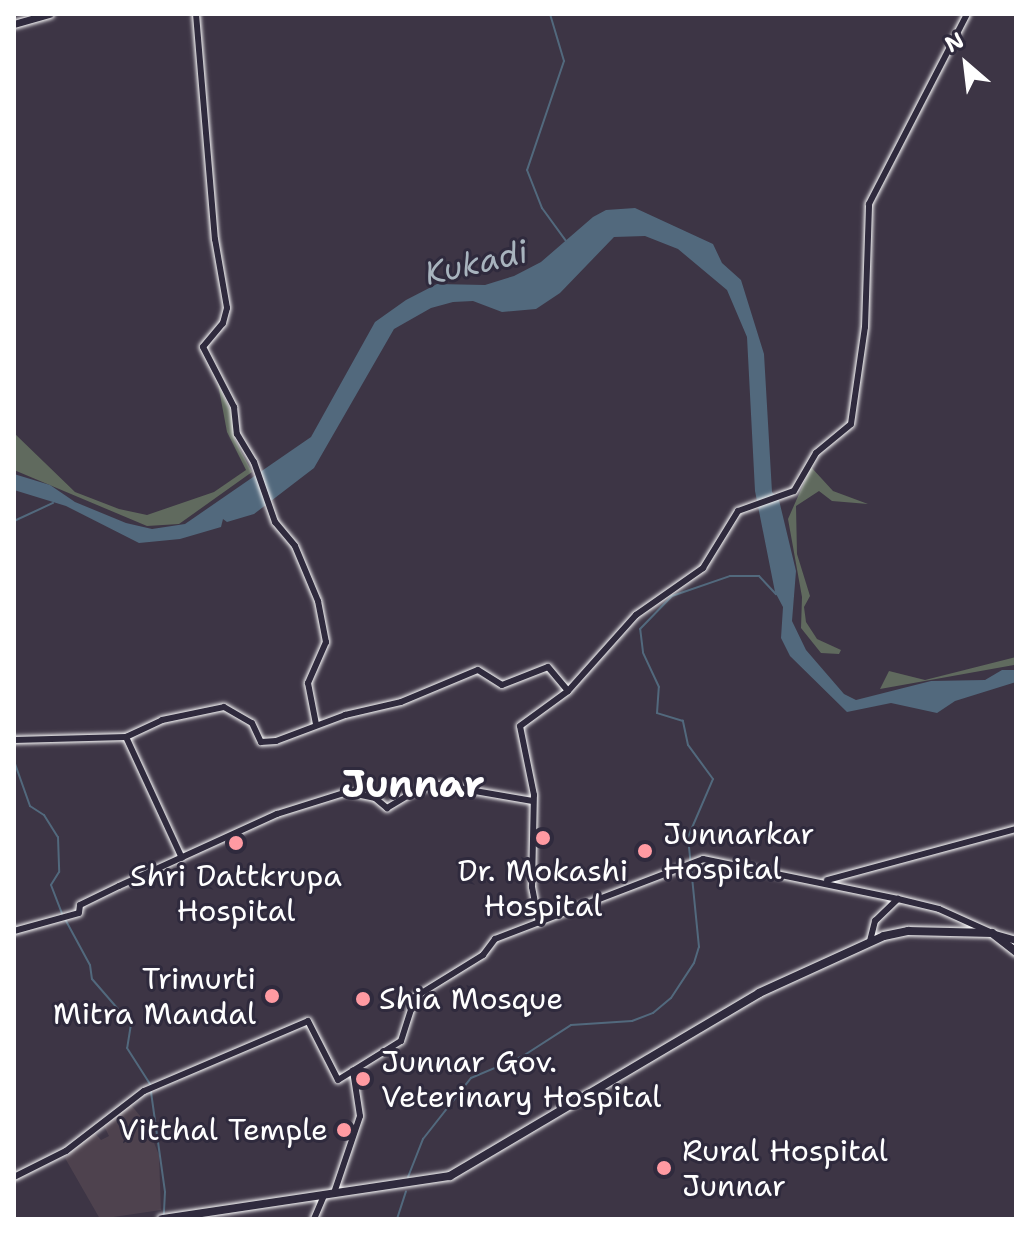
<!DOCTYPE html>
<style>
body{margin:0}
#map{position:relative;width:1030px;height:1233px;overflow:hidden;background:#3d3545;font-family:"Shantell Sans",sans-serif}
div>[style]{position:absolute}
.built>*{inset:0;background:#4e424e}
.green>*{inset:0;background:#606a5e}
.water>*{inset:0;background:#52697d}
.stream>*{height:2px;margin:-1px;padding:0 1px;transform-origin:1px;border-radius:1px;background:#52697d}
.roads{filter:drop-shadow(0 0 2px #fff) drop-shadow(0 0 2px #fff)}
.tertiary>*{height:6px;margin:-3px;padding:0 3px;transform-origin:3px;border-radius:3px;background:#2f2a3d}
.secondary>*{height:7px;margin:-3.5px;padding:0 3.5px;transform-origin:3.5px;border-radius:3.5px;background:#2f2a3d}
.primary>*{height:8px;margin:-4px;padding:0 4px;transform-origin:4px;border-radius:4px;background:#2f2a3d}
.dots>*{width:22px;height:22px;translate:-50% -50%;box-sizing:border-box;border:4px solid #2f2a3d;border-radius:50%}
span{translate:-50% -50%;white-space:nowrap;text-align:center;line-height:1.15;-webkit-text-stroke:6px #2f2a3d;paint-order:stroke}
.poi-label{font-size:30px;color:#fff}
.left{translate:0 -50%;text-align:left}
.right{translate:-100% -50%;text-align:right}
.water-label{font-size:32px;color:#a8b4be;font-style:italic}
.district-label{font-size:38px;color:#fff;font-weight:700}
.frame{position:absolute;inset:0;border:16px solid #fff;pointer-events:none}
.north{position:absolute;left:926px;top:24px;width:80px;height:80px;-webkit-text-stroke:6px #2f2a3d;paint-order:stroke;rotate:332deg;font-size:22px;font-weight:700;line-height:32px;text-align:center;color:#fff}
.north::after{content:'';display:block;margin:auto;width:28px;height:36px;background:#fff;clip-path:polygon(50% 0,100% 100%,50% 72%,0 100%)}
</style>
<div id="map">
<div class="built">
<i style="clip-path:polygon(131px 1105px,146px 1123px,159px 1155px,161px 1210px,100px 1219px,65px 1158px,93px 1131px,101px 1140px,109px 1136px,103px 1124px)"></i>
</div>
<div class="green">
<i style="clip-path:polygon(218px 384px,231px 412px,235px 440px,252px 472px,179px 524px,147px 526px,14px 470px,14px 433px,75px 492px,119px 509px,147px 515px,214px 492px,246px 470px,227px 432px)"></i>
<i style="clip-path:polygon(811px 467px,833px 491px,868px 504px,832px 501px,819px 491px,796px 506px,797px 554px,810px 596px,804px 607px,806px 622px,817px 639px,841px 650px,839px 654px,821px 653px,801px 628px,802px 597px,788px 519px)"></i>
<i style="clip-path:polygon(1016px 657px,1014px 665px,880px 689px,889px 671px,925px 680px)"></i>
</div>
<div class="water">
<i style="clip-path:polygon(635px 208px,713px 244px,722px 263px,741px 280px,764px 354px,772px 492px,779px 500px,796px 571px,792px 621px,806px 650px,844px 694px,856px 700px,931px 681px,985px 680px,1002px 670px,1016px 670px,1016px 682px,955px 701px,937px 713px,891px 703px,847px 712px,790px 656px,781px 638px,783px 607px,775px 592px,755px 491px,747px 337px,727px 290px,678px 249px,645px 236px,614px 237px,560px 293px,536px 309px,502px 312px,473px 301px,453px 302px,431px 308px,394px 329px,314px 468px,254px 514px,227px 522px,223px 519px,221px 527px,180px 539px,139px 543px,66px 506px,14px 490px,14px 474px,50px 485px,75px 502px,126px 523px,152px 529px,185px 524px,311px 437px,375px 322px,406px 300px,437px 284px,485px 285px,514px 276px,541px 262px,593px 217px,606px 210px)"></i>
</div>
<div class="stream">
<i style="left:550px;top:14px;width:49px;rotate:73.4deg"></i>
<i style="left:564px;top:61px;width:115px;rotate:108.7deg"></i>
<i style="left:527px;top:170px;width:41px;rotate:68.5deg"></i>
<i style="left:542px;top:208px;width:41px;rotate:54deg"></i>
<i style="left:14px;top:521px;width:43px;rotate:-24.8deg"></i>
<i style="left:14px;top:761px;width:48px;rotate:70.4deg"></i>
<i style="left:30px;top:806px;width:17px;rotate:33deg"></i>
<i style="left:44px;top:815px;width:26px;rotate:58deg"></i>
<i style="left:58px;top:837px;width:35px;rotate:88deg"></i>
<i style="left:59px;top:872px;width:15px;rotate:122deg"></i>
<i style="left:51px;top:885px;width:31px;rotate:69deg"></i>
<i style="left:65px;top:919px;width:52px;rotate:61.5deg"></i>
<i style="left:90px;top:965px;width:14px;rotate:82deg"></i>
<i style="left:92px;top:979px;width:60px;rotate:49.1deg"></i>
<i style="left:131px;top:1024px;width:24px;rotate:99deg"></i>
<i style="left:127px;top:1048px;width:43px;rotate:57.4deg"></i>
<i style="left:151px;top:1092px;width:101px;rotate:82deg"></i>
<i style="left:165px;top:1192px;width:22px;rotate:93deg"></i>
<i style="left:408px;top:1177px;width:41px;rotate:-68.5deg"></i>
<i style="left:423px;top:1139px;width:78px;rotate:-51.8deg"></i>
<i style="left:471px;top:1078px;width:56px;rotate:-22.9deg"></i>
<i style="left:523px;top:1056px;width:57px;rotate:-32.9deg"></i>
<i style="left:571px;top:1025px;width:61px;rotate:-3.8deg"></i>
<i style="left:632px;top:1021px;width:22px;rotate:-21deg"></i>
<i style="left:653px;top:1013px;width:23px;rotate:-40deg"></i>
<i style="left:671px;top:998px;width:42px;rotate:-56.7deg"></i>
<i style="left:694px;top:963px;width:17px;rotate:-73deg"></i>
<i style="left:699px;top:947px;width:111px;rotate:-95.7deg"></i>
<i style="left:688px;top:837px;width:63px;rotate:-66.7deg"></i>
<i style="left:713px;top:779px;width:42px;rotate:-126.3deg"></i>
<i style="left:688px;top:745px;width:25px;rotate:-102deg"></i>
<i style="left:683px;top:721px;width:27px;rotate:-163deg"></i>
<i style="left:657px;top:713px;width:26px;rotate:-86deg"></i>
<i style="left:659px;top:687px;width:38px;rotate:-115deg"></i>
<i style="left:643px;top:652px;width:23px;rotate:-97deg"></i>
<i style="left:640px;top:629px;width:46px;rotate:-45.9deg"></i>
<i style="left:672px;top:596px;width:61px;rotate:-19deg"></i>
<i style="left:730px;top:576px;width:29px"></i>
<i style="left:759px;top:576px;width:25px;rotate:47deg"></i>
<i style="left:397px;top:1219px;width:29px;rotate:-72deg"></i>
</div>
<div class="roads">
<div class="tertiary">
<i style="left:196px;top:14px;width:226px;rotate:85.2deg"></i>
<i style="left:215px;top:239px;width:70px;rotate:80.1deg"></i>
<i style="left:227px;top:308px;width:16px;rotate:105deg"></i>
<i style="left:223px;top:323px;width:31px;rotate:130deg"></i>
<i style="left:203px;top:347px;width:68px;rotate:62.7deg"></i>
<i style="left:234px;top:407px;width:27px;rotate:84deg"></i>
<i style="left:237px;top:434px;width:33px;rotate:59deg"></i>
<i style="left:254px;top:462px;width:64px;rotate:70.7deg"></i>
<i style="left:275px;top:522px;width:31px;rotate:50deg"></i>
<i style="left:295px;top:546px;width:60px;rotate:67.3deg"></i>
<i style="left:318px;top:601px;width:42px;rotate:79deg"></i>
<i style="left:326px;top:642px;width:45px;rotate:113.7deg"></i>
<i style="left:308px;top:683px;width:42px;rotate:79deg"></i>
<i style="left:126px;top:737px;width:40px;rotate:-25deg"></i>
<i style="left:162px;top:720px;width:63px;rotate:-11.8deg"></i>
<i style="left:224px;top:707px;width:32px;rotate:30deg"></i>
<i style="left:252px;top:723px;width:21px;rotate:65deg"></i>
<i style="left:261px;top:742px;width:15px;rotate:-4deg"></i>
<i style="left:276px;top:741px;width:74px;rotate:-20.6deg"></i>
<i style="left:345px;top:715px;width:57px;rotate:-13.1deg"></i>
<i style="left:401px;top:702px;width:83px;rotate:-22.6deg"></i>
<i style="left:478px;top:670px;width:28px;rotate:32deg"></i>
<i style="left:502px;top:685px;width:49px;rotate:-21.4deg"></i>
<i style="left:548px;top:667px;width:31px;rotate:50deg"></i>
<i style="left:14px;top:740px;width:112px;rotate:-1.5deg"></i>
<i style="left:126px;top:737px;width:133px;rotate:65.2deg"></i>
<i style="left:827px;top:880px;width:196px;rotate:-15.1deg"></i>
<i style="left:539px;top:923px;width:37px;rotate:-101deg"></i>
<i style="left:532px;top:887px;width:92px;rotate:-88.8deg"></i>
<i style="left:534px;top:795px;width:70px;rotate:-101.5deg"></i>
<i style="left:520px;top:726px;width:59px;rotate:-36.1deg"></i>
<i style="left:568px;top:691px;width:102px;rotate:-48.2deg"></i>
<i style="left:636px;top:615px;width:82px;rotate:-35deg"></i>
<i style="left:703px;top:568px;width:67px;rotate:-58.4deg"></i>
<i style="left:738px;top:511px;width:59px;rotate:-19.7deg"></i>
<i style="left:794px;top:491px;width:44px;rotate:-59.9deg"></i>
<i style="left:816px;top:453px;width:45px;rotate:-39.6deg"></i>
<i style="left:851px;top:424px;width:98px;rotate:-81.8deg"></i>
<i style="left:865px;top:327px;width:123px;rotate:-88.1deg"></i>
<i style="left:869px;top:204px;width:214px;rotate:-62.7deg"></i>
<i style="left:14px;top:931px;width:67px;rotate:-15.5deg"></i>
<i style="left:79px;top:913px;width:8px;rotate:-83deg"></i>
<i style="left:80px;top:905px;width:43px;rotate:-26deg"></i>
<i style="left:119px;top:886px;width:174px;rotate:-24.5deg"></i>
<i style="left:277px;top:814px;width:73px;rotate:-17.4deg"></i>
<i style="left:347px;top:792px;width:29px;rotate:12deg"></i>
<i style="left:375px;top:798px;width:16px;rotate:40deg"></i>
<i style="left:387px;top:808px;width:37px;rotate:-31deg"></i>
<i style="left:419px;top:789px;width:21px;rotate:-11deg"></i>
<i style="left:440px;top:785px;width:94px;rotate:9.8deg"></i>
<i style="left:870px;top:941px;width:21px;rotate:-76deg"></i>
<i style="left:875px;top:921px;width:32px;rotate:-44deg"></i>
<i style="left:898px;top:899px;width:42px;rotate:13.7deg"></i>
<i style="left:939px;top:909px;width:56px;rotate:24.3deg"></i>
<i style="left:14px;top:1177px;width:58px;rotate:-26.6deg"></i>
<i style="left:66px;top:1151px;width:98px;rotate:-37.6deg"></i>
<i style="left:144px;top:1091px;width:178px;rotate:-23.1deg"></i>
<i style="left:308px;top:1021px;width:66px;rotate:63deg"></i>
<i style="left:338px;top:1080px;width:74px;rotate:-31.8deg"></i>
<i style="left:401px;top:1041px;width:46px;rotate:-72.3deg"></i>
<i style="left:415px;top:997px;width:80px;rotate:-31.7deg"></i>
<i style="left:483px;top:955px;width:20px;rotate:-53deg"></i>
<i style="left:495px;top:939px;width:223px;rotate:-21deg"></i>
<i style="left:703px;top:859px;width:199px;rotate:11.6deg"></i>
<i style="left:334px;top:1193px;width:81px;rotate:-71.3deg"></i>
<i style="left:360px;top:1116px;width:46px;rotate:-98.8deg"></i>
<i style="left:314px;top:1219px;width:26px;rotate:-67deg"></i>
</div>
<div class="secondary">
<i style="left:14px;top:24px;width:37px;rotate:-16deg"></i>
<i style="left:995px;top:934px;width:22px;rotate:16deg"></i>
</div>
<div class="primary">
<i style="left:162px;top:1219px;width:291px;rotate:-8.5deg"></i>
<i style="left:450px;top:1176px;width:359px;rotate:-30.6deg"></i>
<i style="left:759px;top:993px;width:137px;rotate:-24.5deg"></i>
<i style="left:884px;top:936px;width:25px;rotate:-12deg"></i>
<i style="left:908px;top:931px;width:84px;rotate:1.4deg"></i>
<i style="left:992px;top:933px;width:31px;rotate:38deg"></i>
</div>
</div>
<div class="dots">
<i style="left:543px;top:838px;background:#ff9aa2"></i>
<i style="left:236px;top:843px;background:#ff9aa2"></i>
<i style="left:645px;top:851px;background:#ff9aa2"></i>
<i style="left:272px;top:996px;background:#ff9aa2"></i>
<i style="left:363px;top:999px;background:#ff9aa2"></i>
<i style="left:363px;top:1079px;background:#ff9aa2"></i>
<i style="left:344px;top:1130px;background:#ff9aa2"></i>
<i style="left:664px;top:1168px;background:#ff9aa2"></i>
</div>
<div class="poi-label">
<span class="left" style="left:663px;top:851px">Junnarkar<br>Hospital</span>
<span style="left:543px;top:888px">Dr. Mokashi<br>Hospital</span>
<span style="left:236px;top:893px">Shri Dattkrupa<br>Hospital</span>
<span class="right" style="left:256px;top:996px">Trimurti<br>Mitra Mandal</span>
<span class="left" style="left:379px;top:999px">Shia Mosque</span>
<span class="left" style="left:381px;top:1079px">Junnar Gov.<br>Veterinary Hospital</span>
<span class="right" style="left:328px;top:1130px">Vitthal Temple</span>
<span class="left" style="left:682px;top:1168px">Rural Hospital<br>Junnar</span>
</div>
<div class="water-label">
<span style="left:476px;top:263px;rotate:-13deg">Kukadi</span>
</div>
<div class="district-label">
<span style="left:413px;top:784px">Junnar</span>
</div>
<div class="frame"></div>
<div class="north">N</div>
</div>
